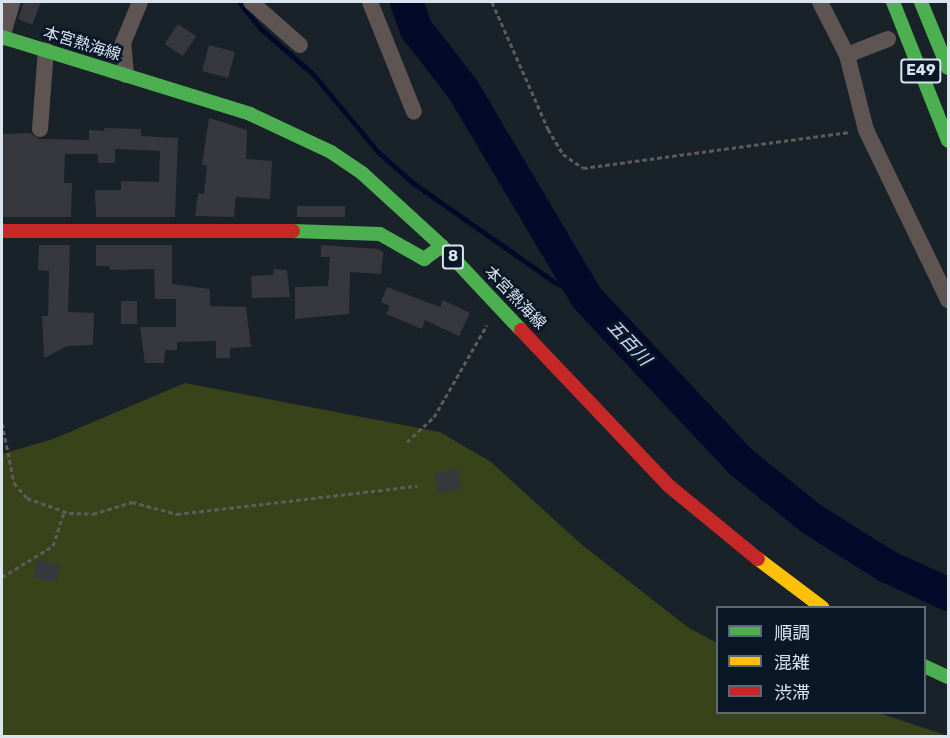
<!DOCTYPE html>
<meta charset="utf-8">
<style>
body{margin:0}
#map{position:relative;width:950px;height:738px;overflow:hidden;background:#192129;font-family:Rubik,"Noto Sans JP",sans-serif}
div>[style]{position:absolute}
.green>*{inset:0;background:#384319}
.stream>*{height:5px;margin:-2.5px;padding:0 2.5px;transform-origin:2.5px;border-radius:2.5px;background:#020929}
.river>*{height:33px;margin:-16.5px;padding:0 16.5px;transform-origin:16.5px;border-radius:16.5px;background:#020929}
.building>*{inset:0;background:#37383e;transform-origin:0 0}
.path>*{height:3px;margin-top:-1.5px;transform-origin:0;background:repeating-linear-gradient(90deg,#605b5b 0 4.5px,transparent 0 7.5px)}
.street>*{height:16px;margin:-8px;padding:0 8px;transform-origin:8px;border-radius:8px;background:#5e5553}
.fast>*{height:14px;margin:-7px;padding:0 7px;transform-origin:7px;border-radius:7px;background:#4caf50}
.slow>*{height:14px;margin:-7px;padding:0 7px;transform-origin:7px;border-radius:7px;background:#ffc107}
.jam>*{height:14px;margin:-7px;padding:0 7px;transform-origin:7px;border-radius:7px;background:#c62828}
span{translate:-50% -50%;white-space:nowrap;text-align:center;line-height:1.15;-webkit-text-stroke:5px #091726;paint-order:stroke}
.shield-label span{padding:2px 4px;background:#091726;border:2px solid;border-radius:4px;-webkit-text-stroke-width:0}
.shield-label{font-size:15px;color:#dae4ef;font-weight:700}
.street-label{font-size:16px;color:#dae4ef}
.water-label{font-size:18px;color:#cadaf5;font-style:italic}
.frame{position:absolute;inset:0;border:3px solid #dae4ef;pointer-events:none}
.legend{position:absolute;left:716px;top:606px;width:210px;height:108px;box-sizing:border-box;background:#091726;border:2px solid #5d6976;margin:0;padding:8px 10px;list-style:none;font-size:18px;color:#dae4ef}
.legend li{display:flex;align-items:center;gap:12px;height:30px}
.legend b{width:30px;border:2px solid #5d6976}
</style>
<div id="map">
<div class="green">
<i style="clip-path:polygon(185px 383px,440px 432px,491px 462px,581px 544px,689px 628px,717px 643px,718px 712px,879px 713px,948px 736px,2px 736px,2px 454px,53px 439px)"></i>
</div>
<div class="stream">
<i style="left:239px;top:2px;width:35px;rotate:51deg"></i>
<i style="left:261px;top:29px;width:67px;rotate:40.8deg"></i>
<i style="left:312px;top:73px;width:103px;rotate:50.1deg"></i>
<i style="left:378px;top:152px;width:47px;rotate:41.5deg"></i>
<i style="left:413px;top:183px;width:174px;rotate:35deg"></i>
<i style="left:556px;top:283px;width:33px;rotate:25deg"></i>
</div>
<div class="river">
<i style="left:406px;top:2px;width:29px;rotate:70deg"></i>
<i style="left:416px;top:29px;width:75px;rotate:52.1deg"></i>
<i style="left:462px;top:88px;width:243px;rotate:59.3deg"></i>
<i style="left:586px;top:297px;width:225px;rotate:46.8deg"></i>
<i style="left:740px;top:461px;width:92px;rotate:38.9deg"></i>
<i style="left:812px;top:519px;width:89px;rotate:32.1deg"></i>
<i style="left:887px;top:566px;width:67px;rotate:24.7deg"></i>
</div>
<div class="building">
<i style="clip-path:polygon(24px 2px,41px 2px,32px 25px,18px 19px)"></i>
<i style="left:178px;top:24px;width:22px;height:24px;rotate:34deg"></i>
<i style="left:209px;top:45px;width:27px;height:27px;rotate:15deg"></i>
<i style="clip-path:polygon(209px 118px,247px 130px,246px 159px,272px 161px,270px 199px,236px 197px,234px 217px,195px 216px,198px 193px,204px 194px,207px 165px,202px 165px)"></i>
<i style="clip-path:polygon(104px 128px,141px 129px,141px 136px,178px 138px,175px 217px,96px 217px,95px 190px,121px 190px,121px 181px,159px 182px,160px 151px,115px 149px,115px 163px,98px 163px,98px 154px,65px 154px,64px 183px,72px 183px,71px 217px,2px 217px,2px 134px,30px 133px,39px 139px,89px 140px,89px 130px,104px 131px)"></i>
<i style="left:297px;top:206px;width:48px;height:11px"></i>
<i style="clip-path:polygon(39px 245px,70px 245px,68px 312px,94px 313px,93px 345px,67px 346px,44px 358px,42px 316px,48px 316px,49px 271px,38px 270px)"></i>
<i style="clip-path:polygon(96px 245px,172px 245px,172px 284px,210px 289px,210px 306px,246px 307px,251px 347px,230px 348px,230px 358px,216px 358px,216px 341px,177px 342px,177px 350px,165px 350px,164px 363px,145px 363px,140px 327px,176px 327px,176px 299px,155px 299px,154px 269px,110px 270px,109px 266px,96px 266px)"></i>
<i style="clip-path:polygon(321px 245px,378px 249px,383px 252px,381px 274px,350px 272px,349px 314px,295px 319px,295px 287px,328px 286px,330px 257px,321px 257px)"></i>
<i style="clip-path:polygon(274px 269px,287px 270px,290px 297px,252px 298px,251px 276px,273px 275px)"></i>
<i style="clip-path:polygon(387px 287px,440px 307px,443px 300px,470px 313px,459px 336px,425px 320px,422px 329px,386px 314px,390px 306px,381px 302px)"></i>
<i style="left:121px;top:301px;width:16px;height:23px"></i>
<i style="left:457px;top:469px;width:20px;height:23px;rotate:79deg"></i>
<i style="left:37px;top:560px;width:23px;height:18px;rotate:10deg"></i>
</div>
<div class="path">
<i style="left:492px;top:2px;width:139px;rotate:66.2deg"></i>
<i style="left:548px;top:129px;width:29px;rotate:59deg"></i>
<i style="left:563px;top:154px;width:24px;rotate:35deg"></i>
<i style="left:583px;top:168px;width:269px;rotate:-7.7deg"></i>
<i style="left:2px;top:423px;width:61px;rotate:78.7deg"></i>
<i style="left:14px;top:483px;width:20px;rotate:49deg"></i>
<i style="left:27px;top:498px;width:45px;rotate:19.7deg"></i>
<i style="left:69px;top:513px;width:24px;rotate:2deg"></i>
<i style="left:93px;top:514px;width:41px;rotate:-17.1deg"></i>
<i style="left:132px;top:502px;width:47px;rotate:14.9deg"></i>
<i style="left:177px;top:514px;width:242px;rotate:-6.7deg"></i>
<i style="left:407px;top:442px;width:37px;rotate:-43deg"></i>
<i style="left:434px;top:417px;width:106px;rotate:-60.1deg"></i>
<i style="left:2px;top:577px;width:60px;rotate:-31.3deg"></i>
<i style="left:53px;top:546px;width:36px;rotate:-72deg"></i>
</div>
<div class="street">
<i style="left:251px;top:2px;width:65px;rotate:41.3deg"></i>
<i style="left:370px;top:2px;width:118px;rotate:68.2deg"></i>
<i style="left:820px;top:2px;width:59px;rotate:63deg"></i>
<i style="left:847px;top:55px;width:77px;rotate:75.8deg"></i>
<i style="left:866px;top:130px;width:189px;rotate:64.2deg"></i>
<i style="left:2px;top:38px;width:37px;rotate:-74deg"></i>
<i style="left:847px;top:55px;width:44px;rotate:-21.3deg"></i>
<i style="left:126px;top:75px;width:32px;rotate:-95deg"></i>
<i style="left:123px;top:43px;width:44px;rotate:-67.5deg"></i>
<i style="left:40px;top:129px;width:79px;rotate:-85.7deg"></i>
</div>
<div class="fast">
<i style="left:893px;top:2px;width:149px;rotate:68.4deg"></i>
<i style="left:921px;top:2px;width:71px;rotate:67.8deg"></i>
<i style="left:2px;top:37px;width:260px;rotate:17.2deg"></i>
<i style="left:250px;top:114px;width:89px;rotate:25.1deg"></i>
<i style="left:331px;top:152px;width:37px;rotate:34deg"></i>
<i style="left:362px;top:173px;width:108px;rotate:42.4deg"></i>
<i style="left:442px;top:246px;width:115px;rotate:46.8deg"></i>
<i style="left:293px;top:231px;width:87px;rotate:2deg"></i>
<i style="left:380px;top:234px;width:51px;rotate:29.6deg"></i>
<i style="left:424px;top:259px;width:22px;rotate:-36deg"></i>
<i style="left:924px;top:666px;width:26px;rotate:25deg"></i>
</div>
<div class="slow">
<i style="left:758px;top:559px;width:81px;rotate:37deg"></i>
</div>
<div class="jam">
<i style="left:2px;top:231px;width:291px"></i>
<i style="left:521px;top:330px;width:215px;rotate:46.5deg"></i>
<i style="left:669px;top:486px;width:115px;rotate:39.4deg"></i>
</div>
<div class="shield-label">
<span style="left:921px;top:71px">E49</span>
<span style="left:453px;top:257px">8</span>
</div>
<div class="street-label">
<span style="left:82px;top:44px;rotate:17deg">本宮熱海線</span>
<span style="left:515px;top:298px;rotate:46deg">本宮熱海線</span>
</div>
<div class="water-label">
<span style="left:629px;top:343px;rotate:47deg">五百川</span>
</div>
<div class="frame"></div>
<ul class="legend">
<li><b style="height:8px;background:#4caf50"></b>順調</li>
<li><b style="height:8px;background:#ffc107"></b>混雑</li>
<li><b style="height:8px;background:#c62828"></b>渋滞</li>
</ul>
</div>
